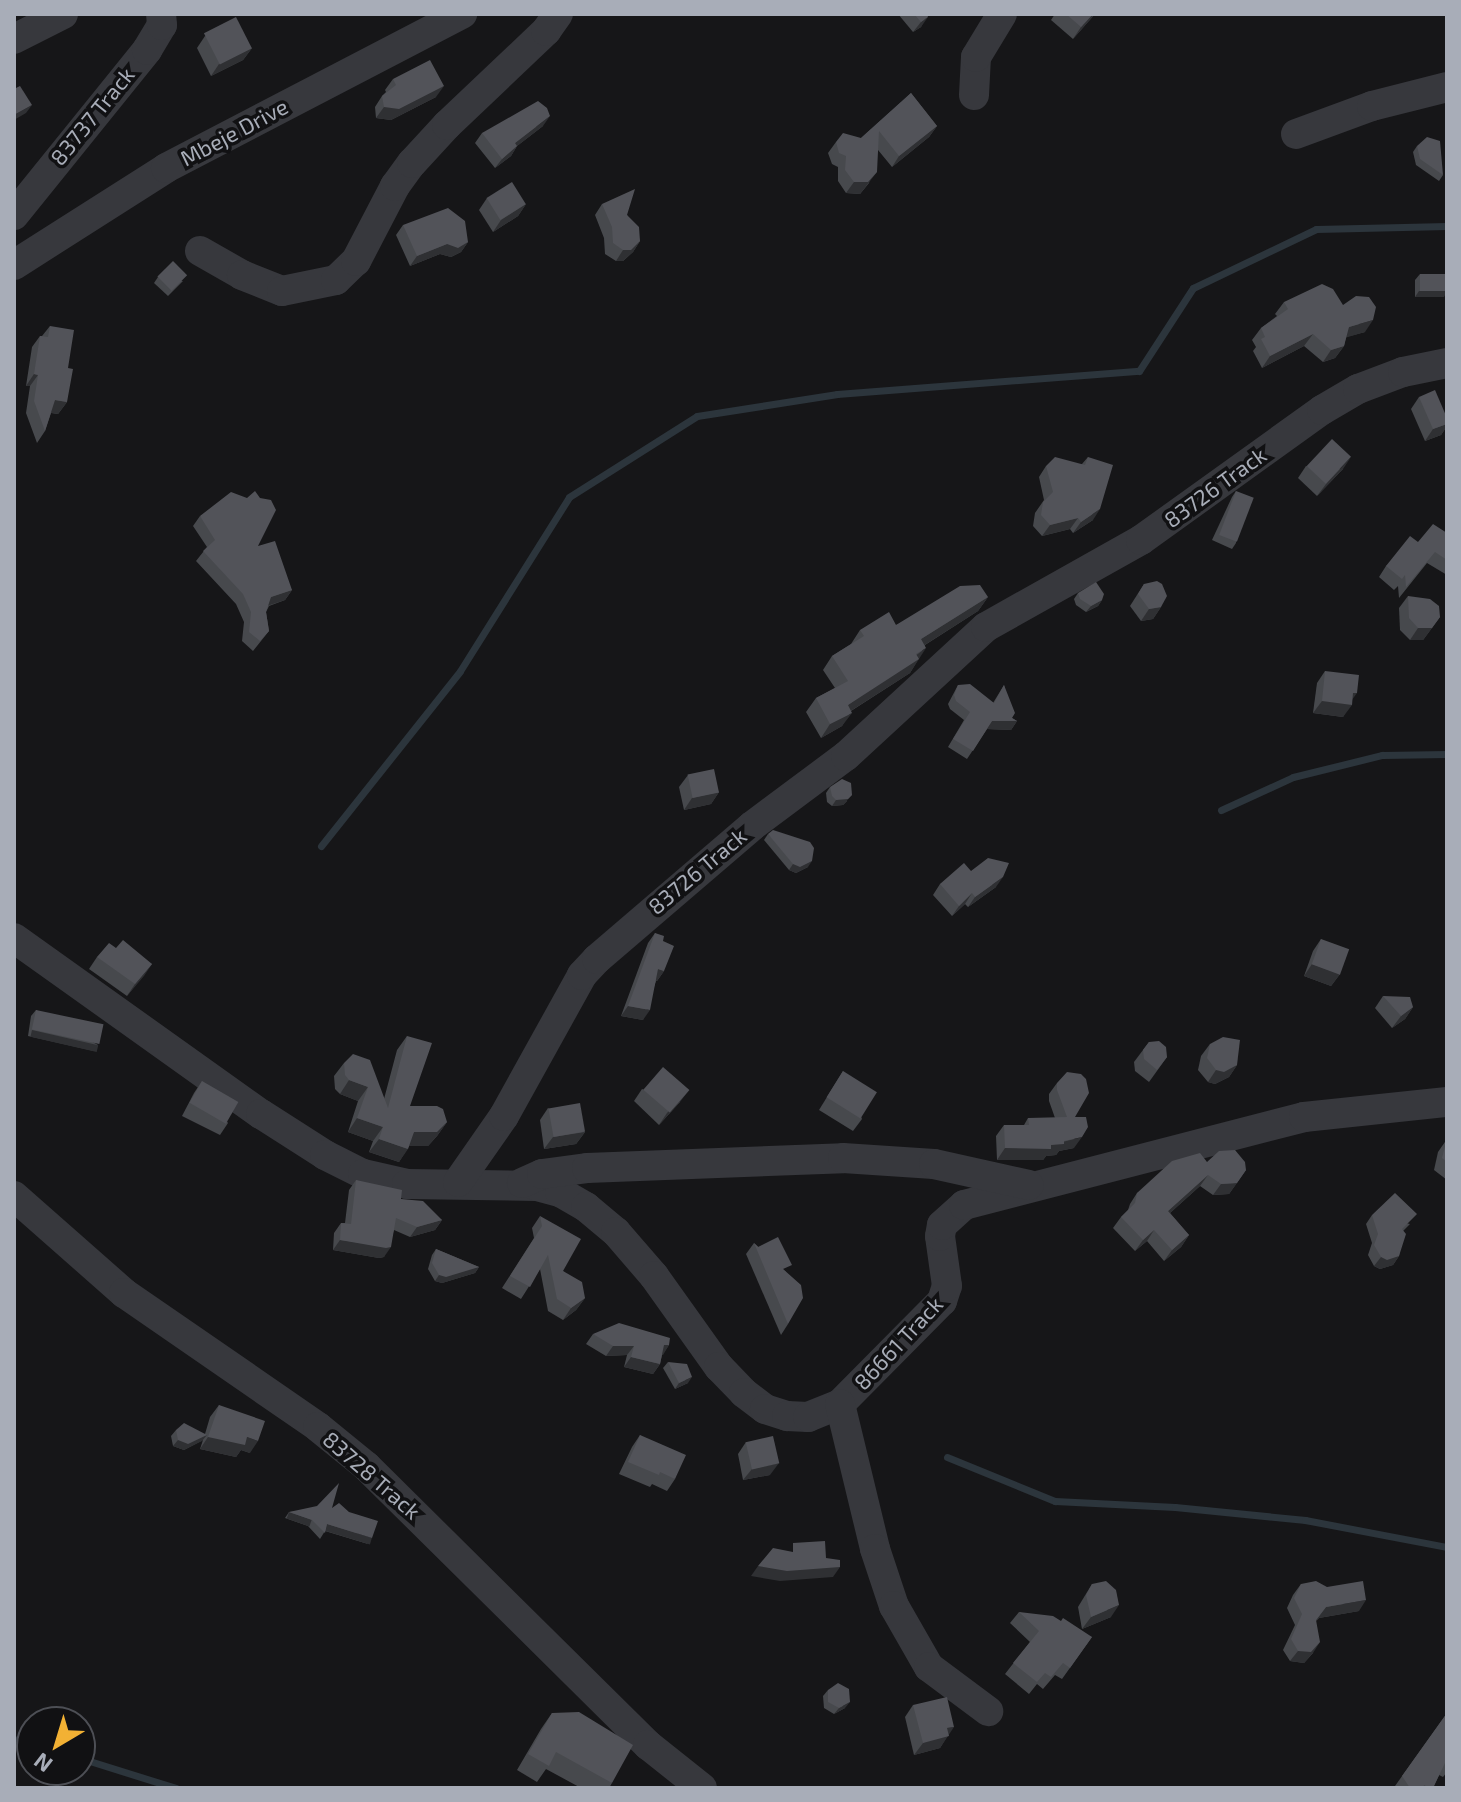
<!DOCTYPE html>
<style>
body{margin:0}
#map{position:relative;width:1461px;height:1802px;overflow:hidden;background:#161618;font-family:"Exo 2",sans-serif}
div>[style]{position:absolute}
.stream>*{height:7px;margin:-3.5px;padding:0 3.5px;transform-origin:3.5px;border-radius:3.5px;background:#2c353c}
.minor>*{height:30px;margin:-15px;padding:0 15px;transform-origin:15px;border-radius:15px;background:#37383d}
.wall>*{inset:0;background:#47494d}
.shaded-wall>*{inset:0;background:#2f3033;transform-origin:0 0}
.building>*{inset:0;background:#525359;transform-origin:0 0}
span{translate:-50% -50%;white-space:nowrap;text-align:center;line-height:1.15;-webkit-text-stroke:7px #111113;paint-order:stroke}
.street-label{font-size:22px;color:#a8adb8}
.frame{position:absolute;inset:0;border:16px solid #a8adb8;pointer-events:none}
.north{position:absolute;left:16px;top:1706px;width:80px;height:80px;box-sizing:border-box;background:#111113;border:2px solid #4d4f55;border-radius:50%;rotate:218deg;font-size:22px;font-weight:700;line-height:32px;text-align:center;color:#a8adb8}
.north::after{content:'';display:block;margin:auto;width:28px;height:36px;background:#f2b134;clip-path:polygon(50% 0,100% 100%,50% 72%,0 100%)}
</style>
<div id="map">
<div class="stream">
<i style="left:1221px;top:810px;width:79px;rotate:-24.6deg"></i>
<i style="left:1293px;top:777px;width:92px;rotate:-13.9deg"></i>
<i style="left:1382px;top:755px;width:65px;rotate:-0.9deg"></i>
<i style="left:321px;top:846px;width:223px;rotate:-51.5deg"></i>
<i style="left:460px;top:671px;width:205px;rotate:-57.9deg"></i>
<i style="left:569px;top:497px;width:151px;rotate:-32.3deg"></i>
<i style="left:697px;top:416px;width:142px;rotate:-8.9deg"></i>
<i style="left:837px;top:394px;width:303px;rotate:-4.4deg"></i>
<i style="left:1139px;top:371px;width:99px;rotate:-57deg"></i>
<i style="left:1193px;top:288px;width:136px;rotate:-25.6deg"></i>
<i style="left:1316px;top:229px;width:131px;rotate:-1.3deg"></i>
<i style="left:947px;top:1457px;width:117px;rotate:22.2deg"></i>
<i style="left:1055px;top:1501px;width:120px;rotate:2.9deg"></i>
<i style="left:1175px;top:1507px;width:131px;rotate:5.7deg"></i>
<i style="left:1305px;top:1520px;width:145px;rotate:10.8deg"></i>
<i style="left:14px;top:1739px;width:19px;rotate:16deg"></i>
<i style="left:80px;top:1758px;width:101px;rotate:17.4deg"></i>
</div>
<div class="minor">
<i style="left:14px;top:39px;width:55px;rotate:-27deg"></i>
<i style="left:974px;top:95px;width:38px;rotate:-87deg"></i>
<i style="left:976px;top:57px;width:50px;rotate:-58.8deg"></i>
<i style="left:1296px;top:134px;width:81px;rotate:-20.2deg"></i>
<i style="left:1372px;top:106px;width:77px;rotate:-14.2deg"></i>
<i style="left:14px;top:215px;width:212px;rotate:-51.1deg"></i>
<i style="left:147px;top:50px;width:29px;rotate:-59deg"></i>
<i style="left:162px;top:25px;width:11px;rotate:-95deg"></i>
<i style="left:200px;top:251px;width:48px;rotate:29.7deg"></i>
<i style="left:242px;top:275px;width:43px;rotate:21.8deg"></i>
<i style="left:282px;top:291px;width:55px;rotate:-11.5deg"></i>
<i style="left:336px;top:280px;width:28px;rotate:-44deg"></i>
<i style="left:356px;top:261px;width:85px;rotate:-62.5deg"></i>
<i style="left:395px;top:186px;width:29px;rotate:-54deg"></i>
<i style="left:412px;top:163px;width:52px;rotate:-47.4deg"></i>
<i style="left:447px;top:125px;width:137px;rotate:-43.5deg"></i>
<i style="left:546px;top:31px;width:21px;rotate:-55deg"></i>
<i style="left:14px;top:265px;width:180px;rotate:-32.5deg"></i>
<i style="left:166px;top:168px;width:334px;rotate:-27.5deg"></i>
<i style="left:14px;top:938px;width:303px;rotate:35.5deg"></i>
<i style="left:261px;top:1114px;width:76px;rotate:32.6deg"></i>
<i style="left:325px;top:1155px;width:42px;rotate:26.6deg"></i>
<i style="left:363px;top:1174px;width:45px;rotate:12.8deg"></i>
<i style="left:407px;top:1184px;width:130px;rotate:0.9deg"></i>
<i style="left:537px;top:1186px;width:24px;rotate:15deg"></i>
<i style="left:560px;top:1192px;width:30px;rotate:30deg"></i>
<i style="left:586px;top:1207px;width:39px;rotate:40deg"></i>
<i style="left:616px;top:1232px;width:58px;rotate:49.2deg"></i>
<i style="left:654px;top:1276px;width:112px;rotate:54.5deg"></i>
<i style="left:719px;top:1367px;width:36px;rotate:46deg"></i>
<i style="left:744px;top:1393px;width:26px;rotate:37deg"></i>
<i style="left:765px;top:1409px;width:23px;rotate:18deg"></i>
<i style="left:787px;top:1416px;width:21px;rotate:3deg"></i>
<i style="left:808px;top:1417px;width:35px;rotate:-22deg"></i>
<i style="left:840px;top:1404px;width:145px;rotate:-45.3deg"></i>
<i style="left:942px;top:1301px;width:16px;rotate:-72deg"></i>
<i style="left:947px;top:1286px;width:50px;rotate:-98deg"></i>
<i style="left:940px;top:1236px;width:11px;rotate:-80deg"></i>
<i style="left:942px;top:1225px;width:30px;rotate:-42deg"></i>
<i style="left:964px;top:1205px;width:351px;rotate:-14.5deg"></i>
<i style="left:1304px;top:1117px;width:144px;rotate:-6deg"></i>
<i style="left:458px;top:1182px;width:80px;rotate:-55.1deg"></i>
<i style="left:504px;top:1116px;width:161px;rotate:-61deg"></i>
<i style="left:582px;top:975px;width:22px;rotate:-47deg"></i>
<i style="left:597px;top:959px;width:204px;rotate:-40.6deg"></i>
<i style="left:752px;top:826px;width:117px;rotate:-36.7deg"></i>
<i style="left:846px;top:756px;width:190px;rotate:-42.7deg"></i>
<i style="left:986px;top:627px;width:178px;rotate:-29.3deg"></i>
<i style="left:1141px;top:540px;width:223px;rotate:-35.7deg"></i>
<i style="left:1322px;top:410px;width:42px;rotate:-30.3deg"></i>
<i style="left:1358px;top:389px;width:48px;rotate:-20.7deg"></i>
<i style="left:1403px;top:372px;width:45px;rotate:-11.6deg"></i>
<i style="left:522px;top:1183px;width:22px;rotate:-24deg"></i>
<i style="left:542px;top:1174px;width:45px;rotate:-7.6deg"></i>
<i style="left:587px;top:1168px;width:256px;rotate:-2.2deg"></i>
<i style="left:843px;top:1158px;width:91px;rotate:3.8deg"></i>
<i style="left:934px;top:1164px;width:97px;rotate:12.5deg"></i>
<i style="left:14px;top:1196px;width:147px;rotate:41.4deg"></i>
<i style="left:124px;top:1293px;width:236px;rotate:34.6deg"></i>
<i style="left:318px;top:1427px;width:62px;rotate:39.1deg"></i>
<i style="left:366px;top:1466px;width:397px;rotate:44.7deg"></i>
<i style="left:648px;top:1745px;width:69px;rotate:38.5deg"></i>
<i style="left:840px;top:1404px;width:149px;rotate:76.4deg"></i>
<i style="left:875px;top:1549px;width:60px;rotate:71.6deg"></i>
<i style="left:894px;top:1606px;width:70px;rotate:60.2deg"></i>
<i style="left:929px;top:1667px;width:74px;rotate:36.7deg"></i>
</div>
<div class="wall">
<i style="clip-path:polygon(898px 14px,927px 14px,921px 27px,913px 32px)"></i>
<i style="clip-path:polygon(1055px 14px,1095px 14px,1073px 39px,1051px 20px)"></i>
<i style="clip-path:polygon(205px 36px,252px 48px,243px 60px,211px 76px,197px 48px)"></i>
<i style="clip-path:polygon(393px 79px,436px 97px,391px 120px,376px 118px,375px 107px,382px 96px,386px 92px,385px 90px)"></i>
<i style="clip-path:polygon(911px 93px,937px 126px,929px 137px,892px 167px,878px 150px,869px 183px,860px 194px,846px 193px,838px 181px,838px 167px,832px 164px,828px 153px,836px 142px,861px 138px)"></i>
<i style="clip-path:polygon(543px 126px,517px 146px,511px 156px,495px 168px,475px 143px,482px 133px)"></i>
<i style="clip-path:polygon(1417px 146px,1443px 175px,1439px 181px,1416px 165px,1413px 152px)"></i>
<i style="clip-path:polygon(487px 198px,526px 204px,518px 216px,493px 232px,479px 210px)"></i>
<i style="clip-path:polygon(602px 204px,627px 215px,640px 241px,633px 252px,623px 261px,616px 261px,605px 254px,604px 238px,595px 215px)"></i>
<i style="clip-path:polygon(403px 225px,468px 242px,461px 252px,451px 257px,440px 254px,410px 266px,396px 235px)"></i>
<i style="clip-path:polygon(1420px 274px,1444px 297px,1415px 297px,1415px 280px)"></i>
<i style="clip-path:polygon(158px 277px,183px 281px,168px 296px,154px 283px)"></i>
<i style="clip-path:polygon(1284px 302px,1343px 305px,1365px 332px,1346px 337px,1344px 346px,1335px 358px,1323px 362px,1304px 346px,1262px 368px,1253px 351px,1256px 347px,1252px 340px,1261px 328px,1277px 316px,1275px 314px)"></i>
<i style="clip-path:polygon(50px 326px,68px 368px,67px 402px,58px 414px,51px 413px,45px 431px,37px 443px,26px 413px,30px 386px,26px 386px,32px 347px,40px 336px,42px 336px)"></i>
<i style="clip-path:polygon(1419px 397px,1447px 418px,1447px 426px,1441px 435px,1425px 441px,1411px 409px)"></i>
<i style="clip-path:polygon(1088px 457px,1093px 520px,1073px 533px,1070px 529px,1042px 536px,1033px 526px,1035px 513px,1044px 500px,1039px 477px,1046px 466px,1082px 464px)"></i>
<i style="clip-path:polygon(1306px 466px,1343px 469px,1317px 496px,1298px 478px)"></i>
<i style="clip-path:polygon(1236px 491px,1236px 543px,1232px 549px,1212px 540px,1232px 497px)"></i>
<i style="clip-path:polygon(200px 516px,292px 590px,285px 600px,269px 606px,266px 612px,269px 631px,253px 651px,242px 641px,244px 622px,236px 604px,196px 561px,207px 547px,193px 526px)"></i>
<i style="clip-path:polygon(1447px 533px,1447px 575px,1427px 563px,1399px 598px,1398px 586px,1394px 590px,1379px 577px,1386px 566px,1418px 542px)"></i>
<i style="clip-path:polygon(1144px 584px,1161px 607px,1153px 619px,1141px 621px,1130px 606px)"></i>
<i style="clip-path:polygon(1078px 593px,1102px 600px,1098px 606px,1086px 612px,1076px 605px,1074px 599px)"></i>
<i style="clip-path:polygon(1408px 596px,1440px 617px,1423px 640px,1410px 640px,1400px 630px,1399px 608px)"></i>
<i style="clip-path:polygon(988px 597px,978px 611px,925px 645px,919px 658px,910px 673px,851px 711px,842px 726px,821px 738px,806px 712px,816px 698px,835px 688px,823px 670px,832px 656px,851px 644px,860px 630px,896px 625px)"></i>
<i style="clip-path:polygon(1325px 671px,1352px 700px,1343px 717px,1313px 713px,1317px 683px)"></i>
<i style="clip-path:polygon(958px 685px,993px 703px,1004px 685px,1012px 718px,1017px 721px,1011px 730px,987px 729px,967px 759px,948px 747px,964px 720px,950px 709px,948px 704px)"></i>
<i style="clip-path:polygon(688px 775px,719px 792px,711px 804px,684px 810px,679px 787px)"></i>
<i style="clip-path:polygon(830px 787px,847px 801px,843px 805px,832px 806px,827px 802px,826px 793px)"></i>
<i style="clip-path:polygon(768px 834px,808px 867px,796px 873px,789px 870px,764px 840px)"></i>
<i style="clip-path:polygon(971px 871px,996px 887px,968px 907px,965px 904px,952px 916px,933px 895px,940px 884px)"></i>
<i style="clip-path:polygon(655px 933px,663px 941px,664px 971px,657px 981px,656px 981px,643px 1020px,621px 1016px,648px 943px)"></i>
<i style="clip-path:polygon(1321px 939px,1340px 974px,1331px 986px,1304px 976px,1313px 951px)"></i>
<i style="clip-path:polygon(116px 948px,152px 964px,127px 996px,89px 969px,97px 957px)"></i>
<i style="clip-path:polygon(1383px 996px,1413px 1007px,1405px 1019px,1392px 1028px,1375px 1008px)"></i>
<i style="clip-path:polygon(36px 1010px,98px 1045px,94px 1051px,28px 1036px,31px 1016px)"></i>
<i style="clip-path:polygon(407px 1036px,410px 1106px,447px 1122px,437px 1136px,428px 1146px,409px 1146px,399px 1162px,369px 1152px,373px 1141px,348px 1132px,358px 1101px,340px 1094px,335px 1089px,334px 1076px,344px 1063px,384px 1099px,397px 1050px)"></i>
<i style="clip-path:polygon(1149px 1042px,1167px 1057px,1149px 1082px,1135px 1071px,1134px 1062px)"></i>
<i style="clip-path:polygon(1210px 1044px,1237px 1065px,1229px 1077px,1215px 1084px,1208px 1082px,1198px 1070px,1201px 1056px)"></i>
<i style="clip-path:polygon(843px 1071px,862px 1119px,853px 1131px,819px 1110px)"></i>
<i style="clip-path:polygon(202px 1081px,228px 1123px,220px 1135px,182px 1116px,194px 1093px)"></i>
<i style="clip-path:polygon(1057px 1083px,1075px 1117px,1074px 1148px,1059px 1151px,1056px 1155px,1046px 1156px,1043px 1160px,997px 1160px,996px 1136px,1004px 1125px,1024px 1125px,1028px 1118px,1055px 1118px,1049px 1101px,1049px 1094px)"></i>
<i style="clip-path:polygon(642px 1089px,680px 1102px,659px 1125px,634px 1101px)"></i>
<i style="clip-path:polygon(548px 1108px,585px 1132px,576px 1144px,544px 1149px,540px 1120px)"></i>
<i style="clip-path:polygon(1447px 1139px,1447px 1180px,1434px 1170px,1438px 1152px)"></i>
<i style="clip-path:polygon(1207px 1162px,1246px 1170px,1229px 1194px,1213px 1195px,1200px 1186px,1170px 1213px,1189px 1235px,1181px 1247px,1164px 1261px,1147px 1241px,1135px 1251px,1113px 1228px,1121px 1217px,1128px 1210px,1130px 1204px,1137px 1193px)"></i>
<i style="clip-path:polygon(356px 1180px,401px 1199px,442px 1220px,435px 1230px,410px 1237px,394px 1230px,384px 1257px,379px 1258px,333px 1250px,334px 1233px,341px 1223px,345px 1223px,349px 1190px)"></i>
<i style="clip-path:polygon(1372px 1215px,1410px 1224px,1403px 1231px,1399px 1256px,1393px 1265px,1380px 1269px,1374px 1266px,1368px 1255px,1372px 1243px,1366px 1224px)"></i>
<i style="clip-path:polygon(540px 1216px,563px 1271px,585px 1298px,576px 1310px,563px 1320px,548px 1311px,540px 1269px,521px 1299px,502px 1288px,534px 1238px,532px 1228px)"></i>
<i style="clip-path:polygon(754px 1243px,786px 1272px,788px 1324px,781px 1335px,746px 1254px)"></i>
<i style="clip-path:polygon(436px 1249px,479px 1267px,475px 1273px,442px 1283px,435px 1281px,428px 1269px,432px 1255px)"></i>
<i style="clip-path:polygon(593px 1334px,669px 1345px,662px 1355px,660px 1364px,653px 1374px,624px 1367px,627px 1355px,606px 1356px,586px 1344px)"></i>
<i style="clip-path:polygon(668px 1362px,688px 1383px,675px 1389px,663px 1368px)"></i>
<i style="clip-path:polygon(219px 1405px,250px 1453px,241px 1450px,236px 1457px,200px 1449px,203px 1440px,184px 1450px,173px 1446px,171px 1436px,176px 1430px,205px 1434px,210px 1417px)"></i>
<i style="clip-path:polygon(640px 1435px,675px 1479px,667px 1491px,652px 1484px,650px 1487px,619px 1474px,632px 1447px)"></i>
<i style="clip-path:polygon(746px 1442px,770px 1475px,743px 1480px,738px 1454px)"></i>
<i style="clip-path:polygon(332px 1508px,368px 1544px,325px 1531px,320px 1539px,308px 1526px,285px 1518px,289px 1512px)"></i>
<i style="clip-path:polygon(1092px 1584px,1111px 1617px,1082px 1629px,1078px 1607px)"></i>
<i style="clip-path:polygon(1301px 1584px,1359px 1611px,1319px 1618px,1316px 1621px,1313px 1653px,1304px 1663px,1290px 1661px,1283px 1650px,1295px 1625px,1287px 1608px,1293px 1595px)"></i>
<i style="clip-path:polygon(1019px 1612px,1092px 1637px,1062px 1679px,1055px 1675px,1043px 1689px,1037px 1684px,1029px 1694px,1005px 1674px,1030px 1642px,1010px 1623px)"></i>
<i style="clip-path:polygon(828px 1690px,845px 1708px,834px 1714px,824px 1708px,823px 1696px)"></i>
<i style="clip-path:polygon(913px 1705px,948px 1735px,940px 1748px,914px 1755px,905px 1717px)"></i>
<i style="clip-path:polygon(552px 1713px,612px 1783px,609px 1788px,581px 1788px,546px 1769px,537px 1782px,517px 1770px,541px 1729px)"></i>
<i style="clip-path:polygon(1447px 1713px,1447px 1772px,1443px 1777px,1439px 1775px,1433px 1788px,1396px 1788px,1395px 1786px)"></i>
</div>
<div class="shaded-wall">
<i style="clip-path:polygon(1093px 14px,1095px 14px,1073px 39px,1081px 27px)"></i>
<i style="clip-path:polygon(928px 17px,921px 27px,913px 32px,921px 22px)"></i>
<i style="clip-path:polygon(252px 48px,243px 60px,211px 76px,219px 64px)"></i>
<i style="clip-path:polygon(444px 86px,436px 97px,391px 120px,376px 118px,384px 107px)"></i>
<i style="clip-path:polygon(32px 105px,26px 113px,14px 120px,14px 115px)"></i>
<i style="clip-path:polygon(550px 116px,543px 126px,508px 153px,515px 143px)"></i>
<i style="clip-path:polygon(937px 126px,929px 137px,892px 167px,899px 156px)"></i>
<i style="clip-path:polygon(517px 146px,511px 156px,495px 168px,502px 159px)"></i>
<i style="clip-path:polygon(877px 172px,860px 194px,846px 193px,854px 182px)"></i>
<i style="clip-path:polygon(526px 204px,518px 216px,493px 232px,501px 220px)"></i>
<i style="clip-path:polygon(640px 241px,633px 252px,623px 261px,616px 261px,623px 250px)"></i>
<i style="clip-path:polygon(468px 242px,461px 252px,451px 257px,440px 254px,410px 266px,417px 256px,447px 244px)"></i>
<i style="clip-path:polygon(1419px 291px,1447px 291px,1447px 292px,1444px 297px,1415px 297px)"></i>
<i style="clip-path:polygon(1373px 320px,1365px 332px,1341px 339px,1349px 327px)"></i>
<i style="clip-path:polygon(1313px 334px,1304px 346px,1262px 368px,1270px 356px)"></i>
<i style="clip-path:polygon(1344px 346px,1335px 358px,1323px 362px,1331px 350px)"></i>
<i style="clip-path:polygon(34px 374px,38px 375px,30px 386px,26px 386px)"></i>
<i style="clip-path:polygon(55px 400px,67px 402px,58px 414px,47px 412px)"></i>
<i style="clip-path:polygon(1447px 424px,1447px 426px,1441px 435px,1425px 441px,1433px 429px)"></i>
<i style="clip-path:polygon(1351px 457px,1343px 469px,1317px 496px,1326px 484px)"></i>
<i style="clip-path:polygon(1100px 509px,1093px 520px,1073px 533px,1081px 522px)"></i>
<i style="clip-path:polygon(1078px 518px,1070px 529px,1042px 536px,1050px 525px)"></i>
<i style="clip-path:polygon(292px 590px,285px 600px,264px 607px,271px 597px)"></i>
<i style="clip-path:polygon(988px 597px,978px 611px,912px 653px,921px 639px)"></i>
<i style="clip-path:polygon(1102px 600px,1098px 606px,1086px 612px,1091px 606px)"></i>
<i style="clip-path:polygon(1161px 607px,1153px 619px,1141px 621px,1149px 609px)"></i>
<i style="clip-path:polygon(1418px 628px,1432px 628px,1423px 640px,1410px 640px)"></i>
<i style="clip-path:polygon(926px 648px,910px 673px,838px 719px,848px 705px)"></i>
<i style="clip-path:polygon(1353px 693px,1357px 693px,1349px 704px,1352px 705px,1343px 717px,1313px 713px,1322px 701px)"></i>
<i style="clip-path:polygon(852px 713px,842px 726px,821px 738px,830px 724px)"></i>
<i style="clip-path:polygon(992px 721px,1017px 721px,1011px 730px,986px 729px)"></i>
<i style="clip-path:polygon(719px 792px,711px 804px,684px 810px,692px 798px)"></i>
<i style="clip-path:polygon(852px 795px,843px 805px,832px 806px,836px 800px)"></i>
<i style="clip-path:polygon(812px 861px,808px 867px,796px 873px,789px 870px,793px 864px)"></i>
<i style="clip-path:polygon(1003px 877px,996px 887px,968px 907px,975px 897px)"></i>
<i style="clip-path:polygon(972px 893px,965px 904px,952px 916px,959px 906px)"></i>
<i style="clip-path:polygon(152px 964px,144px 976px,127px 996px,135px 984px)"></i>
<i style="clip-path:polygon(1312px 964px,1340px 974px,1331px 986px,1304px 976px)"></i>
<i style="clip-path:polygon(658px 969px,664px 971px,657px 981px,651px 979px)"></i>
<i style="clip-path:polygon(628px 1006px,650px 1010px,643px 1020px,621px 1016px)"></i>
<i style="clip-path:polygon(1413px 1007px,1405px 1019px,1392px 1028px,1401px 1016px)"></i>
<i style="left:32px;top:1030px;width:68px;height:7px;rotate:13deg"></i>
<i style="clip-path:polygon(1237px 1065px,1229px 1077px,1215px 1084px,1208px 1082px,1216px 1070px)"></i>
<i style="clip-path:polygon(349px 1080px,368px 1087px,358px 1101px,340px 1094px)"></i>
<i style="clip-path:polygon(689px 1090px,680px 1102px,659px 1125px,667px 1113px)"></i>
<i style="clip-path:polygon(357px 1118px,383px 1127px,373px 1141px,348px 1132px)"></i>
<i style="clip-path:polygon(447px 1122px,437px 1136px,428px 1146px,404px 1146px,414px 1132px)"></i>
<i style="clip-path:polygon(585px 1132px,576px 1144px,544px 1149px,553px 1137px)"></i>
<i style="clip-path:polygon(1082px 1137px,1074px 1148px,1059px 1151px,1056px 1155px,1046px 1156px,1043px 1160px,997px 1160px,1005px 1148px,1051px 1145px)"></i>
<i style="clip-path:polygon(379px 1139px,408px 1149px,399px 1162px,369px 1152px)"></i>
<i style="clip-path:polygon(1208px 1175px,1200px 1186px,1160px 1222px,1168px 1211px)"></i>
<i style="clip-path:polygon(1237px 1183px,1229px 1194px,1213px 1195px,1221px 1184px)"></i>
<i style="clip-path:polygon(442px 1220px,435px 1230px,410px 1237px,417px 1227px)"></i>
<i style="clip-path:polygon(1154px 1230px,1147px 1241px,1135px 1251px,1143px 1240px)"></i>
<i style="clip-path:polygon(1189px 1235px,1181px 1247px,1164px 1261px,1172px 1250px)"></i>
<i style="clip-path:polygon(340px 1240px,391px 1247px,384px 1257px,379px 1258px,333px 1250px)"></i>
<i style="clip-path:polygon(1399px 1256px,1393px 1265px,1380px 1269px,1374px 1266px,1381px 1257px)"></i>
<i style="clip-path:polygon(479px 1267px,475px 1273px,442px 1283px,435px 1281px,439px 1275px)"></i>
<i style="clip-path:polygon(585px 1298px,576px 1310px,563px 1320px,571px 1308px)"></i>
<i style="clip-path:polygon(664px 1345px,669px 1345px,663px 1355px,657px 1355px)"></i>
<i style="clip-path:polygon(613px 1346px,634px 1346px,627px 1355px,606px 1356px)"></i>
<i style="clip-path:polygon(631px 1357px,660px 1364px,653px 1374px,624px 1367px)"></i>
<i style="clip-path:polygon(692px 1377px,688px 1383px,675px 1389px,679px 1383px)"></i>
<i style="clip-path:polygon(207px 1435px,202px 1441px,184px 1450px,173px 1446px,178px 1440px)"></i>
<i style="clip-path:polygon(208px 1437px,247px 1437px,258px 1441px,250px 1453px,241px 1450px,236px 1457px,200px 1449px)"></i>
<i style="clip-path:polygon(779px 1463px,770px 1475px,743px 1480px,752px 1469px)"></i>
<i style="left:289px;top:1512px;width:24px;height:7px;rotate:19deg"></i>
<i style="left:327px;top:1524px;width:47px;height:7px;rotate:17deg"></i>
<i style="clip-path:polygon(758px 1566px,840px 1567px,833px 1577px,780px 1581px,751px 1576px)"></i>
<i style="clip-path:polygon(1366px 1600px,1359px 1611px,1319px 1618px,1308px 1631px,1326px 1607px)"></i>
<i style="clip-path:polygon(1119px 1605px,1111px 1617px,1082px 1629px,1091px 1617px)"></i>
<i style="clip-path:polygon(1320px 1642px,1313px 1653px,1304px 1663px,1290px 1661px,1298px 1651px)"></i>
<i style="clip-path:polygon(850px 1702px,845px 1708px,834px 1714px,839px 1708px)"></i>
<i style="clip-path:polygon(954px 1727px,940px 1748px,914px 1755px,923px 1743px,947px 1728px)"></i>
</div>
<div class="building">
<i style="clip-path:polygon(914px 14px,927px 14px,928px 17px,921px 22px)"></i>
<i style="clip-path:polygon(1066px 14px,1093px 14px,1081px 27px)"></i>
<i style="left:236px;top:17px;width:35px;height:36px;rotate:63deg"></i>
<i style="clip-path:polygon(430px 60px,444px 86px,399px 109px,384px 107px,382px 96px,396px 85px,393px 79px)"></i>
<i style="clip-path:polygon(20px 86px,32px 105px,14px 115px,14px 89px)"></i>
<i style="clip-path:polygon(911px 93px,937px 126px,899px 156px,879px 131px,877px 172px,868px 182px,854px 182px,845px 170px,846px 156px,839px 153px,836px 142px,843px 133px,861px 138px)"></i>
<i style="clip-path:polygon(538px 101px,547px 108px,550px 116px,515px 143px,517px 146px,502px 159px,482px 133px)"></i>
<i style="clip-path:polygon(1427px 137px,1440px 141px,1443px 175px,1420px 159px,1417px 146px)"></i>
<i style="left:512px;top:182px;width:26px;height:30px;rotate:58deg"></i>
<i style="clip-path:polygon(635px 189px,627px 215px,639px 227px,640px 241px,631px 250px,623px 250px,613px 243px,612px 227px,602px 204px)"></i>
<i style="clip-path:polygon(448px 208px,465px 221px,468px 242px,458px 248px,447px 244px,417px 256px,403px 225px)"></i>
<i style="left:173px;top:261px;width:20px;height:22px;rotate:45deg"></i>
<i style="left:1420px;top:274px;width:27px;height:17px"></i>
<i style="clip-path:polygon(1322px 284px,1333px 289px,1343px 305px,1356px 296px,1369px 297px,1376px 307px,1373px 320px,1349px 327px,1344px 346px,1331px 350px,1313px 334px,1270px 356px,1261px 339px,1265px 337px,1261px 328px,1288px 309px,1284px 302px)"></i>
<i style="clip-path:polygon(50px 326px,74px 330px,68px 368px,73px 369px,67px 402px,55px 400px,45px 431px,34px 401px,38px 375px,34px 374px,40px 336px,48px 337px)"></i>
<i style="clip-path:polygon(1435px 390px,1447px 418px,1447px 424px,1433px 429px,1419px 397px)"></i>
<i style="left:1332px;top:439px;width:26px;height:37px;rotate:43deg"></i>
<i style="clip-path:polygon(1055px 457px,1085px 465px,1088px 457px,1113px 465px,1100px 509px,1081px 522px,1078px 518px,1050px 525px,1041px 515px,1043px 502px,1053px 492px,1046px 466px)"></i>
<i style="clip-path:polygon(255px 491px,260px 498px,271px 500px,276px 510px,258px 546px,275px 541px,292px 590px,271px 597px,266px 612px,269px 631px,260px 641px,249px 632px,251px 612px,243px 594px,203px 551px,215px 540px,200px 516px,231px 492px,247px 498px)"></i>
<i style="left:1236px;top:491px;width:19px;height:47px;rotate:21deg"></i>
<i style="clip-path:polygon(1433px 524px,1447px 533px,1447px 560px,1435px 552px,1406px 587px,1405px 575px,1402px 579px,1386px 566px,1410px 536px,1418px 542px)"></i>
<i style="clip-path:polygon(1157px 581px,1162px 584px,1167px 596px,1161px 607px,1149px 609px,1138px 594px,1144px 584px)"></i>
<i style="clip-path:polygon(1096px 582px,1104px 594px,1102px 600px,1091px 606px,1080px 599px,1078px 593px)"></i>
<i style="clip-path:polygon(980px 585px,988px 597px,921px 639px,926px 648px,916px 654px,919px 659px,848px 705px,852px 713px,830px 724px,816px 698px,848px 681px,832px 656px,864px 636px,860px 630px,889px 612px,896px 625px,960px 586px)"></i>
<i style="clip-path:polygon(1408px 596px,1430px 599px,1439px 606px,1440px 617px,1432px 628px,1418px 628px,1409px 618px)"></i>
<i style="clip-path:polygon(1325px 671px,1359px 675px,1357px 693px,1353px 693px,1352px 705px,1322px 701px)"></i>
<i style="clip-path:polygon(970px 684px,994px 703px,1004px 685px,1015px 713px,1012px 718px,1017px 721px,992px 721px,973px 751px,953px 739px,970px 712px,956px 701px,954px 695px,958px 685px)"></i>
<i style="left:714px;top:769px;width:24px;height:27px;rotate:78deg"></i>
<i style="clip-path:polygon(842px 779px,851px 783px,852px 795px,848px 799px,836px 800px,832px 796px,830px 787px)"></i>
<i style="clip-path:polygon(773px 830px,810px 842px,814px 848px,812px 861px,800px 867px,793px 864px,768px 834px)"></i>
<i style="clip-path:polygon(988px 858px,1009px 863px,1003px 877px,975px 897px,972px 893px,959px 906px,940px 884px,964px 863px,971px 871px)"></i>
<i style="clip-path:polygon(655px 933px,664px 936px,663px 941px,674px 946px,664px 971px,658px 969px,650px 1010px,628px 1006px)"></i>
<i style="left:1321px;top:939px;width:30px;height:27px;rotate:20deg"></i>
<i style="clip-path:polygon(123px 940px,152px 964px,135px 984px,97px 957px,109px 943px,116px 948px)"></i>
<i style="clip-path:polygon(1383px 996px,1410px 997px,1413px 1007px,1401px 1016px)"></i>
<i style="left:36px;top:1010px;width:69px;height:20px;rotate:12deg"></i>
<i style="clip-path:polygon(407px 1036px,432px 1043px,410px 1106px,437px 1106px,443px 1109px,447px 1122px,437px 1132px,414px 1132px,408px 1149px,379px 1139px,383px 1127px,357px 1118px,368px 1087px,349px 1080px,345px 1075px,344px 1063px,353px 1054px,370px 1060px,388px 1108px)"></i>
<i style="clip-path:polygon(1223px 1037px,1240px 1040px,1237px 1065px,1224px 1072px,1216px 1070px,1207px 1058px,1210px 1044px)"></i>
<i style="clip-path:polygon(1159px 1041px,1166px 1047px,1167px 1057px,1157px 1070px,1144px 1059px,1143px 1050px,1149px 1042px)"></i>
<i style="left:663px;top:1067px;width:35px;height:30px;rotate:41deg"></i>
<i style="left:843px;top:1071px;width:40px;height:31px;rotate:32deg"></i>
<i style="clip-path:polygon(1067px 1072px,1081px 1074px,1086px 1079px,1089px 1093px,1075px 1117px,1086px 1117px,1088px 1127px,1082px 1137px,1064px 1141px,1064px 1144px,1051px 1145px,1051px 1149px,1005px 1148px,1004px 1125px,1029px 1125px,1028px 1118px,1067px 1117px,1057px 1090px,1057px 1083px)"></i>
<i style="left:202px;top:1081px;width:42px;height:25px;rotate:30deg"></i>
<i style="left:580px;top:1103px;width:29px;height:32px;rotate:80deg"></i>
<i style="clip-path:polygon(1447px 1139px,1447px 1162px,1442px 1158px)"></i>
<i style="clip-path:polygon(1235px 1150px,1245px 1162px,1246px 1170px,1237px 1183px,1221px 1184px,1208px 1175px,1168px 1211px,1189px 1235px,1172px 1250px,1154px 1230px,1143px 1240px,1121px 1217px,1135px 1203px,1137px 1193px,1172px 1161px,1200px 1153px,1207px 1162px,1219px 1151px)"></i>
<i style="clip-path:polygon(356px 1180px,402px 1190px,401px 1199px,423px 1201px,442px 1220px,417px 1227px,396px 1218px,391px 1247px,386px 1248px,340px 1240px,341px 1223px,351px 1224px)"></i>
<i style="clip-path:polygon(1395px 1193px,1417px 1214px,1402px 1229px,1406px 1234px,1399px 1256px,1387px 1260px,1381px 1257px,1374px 1245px,1378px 1234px,1372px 1215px)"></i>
<i style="clip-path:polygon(540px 1216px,581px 1239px,563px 1271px,582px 1282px,585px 1298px,571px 1308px,557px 1299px,548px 1255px,530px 1287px,510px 1276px,542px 1226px)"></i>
<i style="clip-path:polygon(778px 1237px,792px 1265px,783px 1269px,801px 1285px,803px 1298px,788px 1324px,754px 1243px,758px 1247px)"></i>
<i style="clip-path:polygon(436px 1249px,479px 1267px,446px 1277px,439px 1275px,432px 1263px)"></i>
<i style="clip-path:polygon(619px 1323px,670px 1338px,669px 1345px,664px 1345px,660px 1364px,631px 1357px,634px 1346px,613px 1346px,593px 1334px)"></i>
<i style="clip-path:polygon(668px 1362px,687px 1364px,692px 1377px,679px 1383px)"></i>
<i style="clip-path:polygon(219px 1405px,265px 1421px,258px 1441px,247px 1437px,245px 1445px,208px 1437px)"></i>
<i style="clip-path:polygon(184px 1423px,207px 1435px,188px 1444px,178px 1440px,176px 1430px)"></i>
<i style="clip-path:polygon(640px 1435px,686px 1455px,675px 1479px,660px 1472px,659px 1475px,628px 1462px)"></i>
<i style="left:773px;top:1436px;width:28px;height:28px;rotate:77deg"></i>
<i style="clip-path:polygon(339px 1483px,332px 1508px,339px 1503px,349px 1512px,378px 1521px,372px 1538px,327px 1524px,325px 1533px,312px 1520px,289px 1512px,317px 1506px)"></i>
<i style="clip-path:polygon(825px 1541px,826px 1558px,840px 1560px,840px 1567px,787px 1571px,758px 1566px,773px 1548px,793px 1552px,793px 1543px)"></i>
<i style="clip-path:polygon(1106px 1581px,1116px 1590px,1119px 1605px,1091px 1617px,1086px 1595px,1092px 1584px)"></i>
<i style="clip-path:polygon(1316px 1581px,1327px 1587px,1363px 1581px,1366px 1600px,1326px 1607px,1316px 1620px,1320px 1642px,1311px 1652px,1298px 1651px,1291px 1639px,1302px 1614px,1294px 1598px,1301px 1584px)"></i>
<i style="clip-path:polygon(1019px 1612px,1053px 1616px,1061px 1621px,1063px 1618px,1092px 1637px,1070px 1668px,1063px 1663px,1051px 1677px,1045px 1673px,1037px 1682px,1013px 1663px,1039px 1631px)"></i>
<i style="clip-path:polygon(838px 1683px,849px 1689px,850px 1702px,839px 1708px,828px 1702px,828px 1690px)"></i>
<i style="clip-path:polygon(947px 1697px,954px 1727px,947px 1728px,949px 1736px,923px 1743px,913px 1705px)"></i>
<i style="clip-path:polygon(579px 1712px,633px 1745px,612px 1783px,556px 1752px,549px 1766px,528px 1754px,552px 1713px)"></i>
<i style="clip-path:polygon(1447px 1713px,1447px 1764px,1445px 1763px,1433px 1788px,1429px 1788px,1424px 1785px,1423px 1788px,1410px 1788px,1402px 1776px)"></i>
</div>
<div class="street-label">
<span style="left:92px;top:116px;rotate:-51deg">83737 Track</span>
<span style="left:234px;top:132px;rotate:-28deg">Mbeje Drive</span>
<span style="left:1215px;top:487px;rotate:-36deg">83726 Track</span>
<span style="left:697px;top:871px;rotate:-40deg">83726 Track</span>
<span style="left:898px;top:1343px;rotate:-47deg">86661 Track</span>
<span style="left:372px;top:1475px;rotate:41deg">83728 Track</span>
</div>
<div class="frame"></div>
<div class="north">N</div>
</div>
